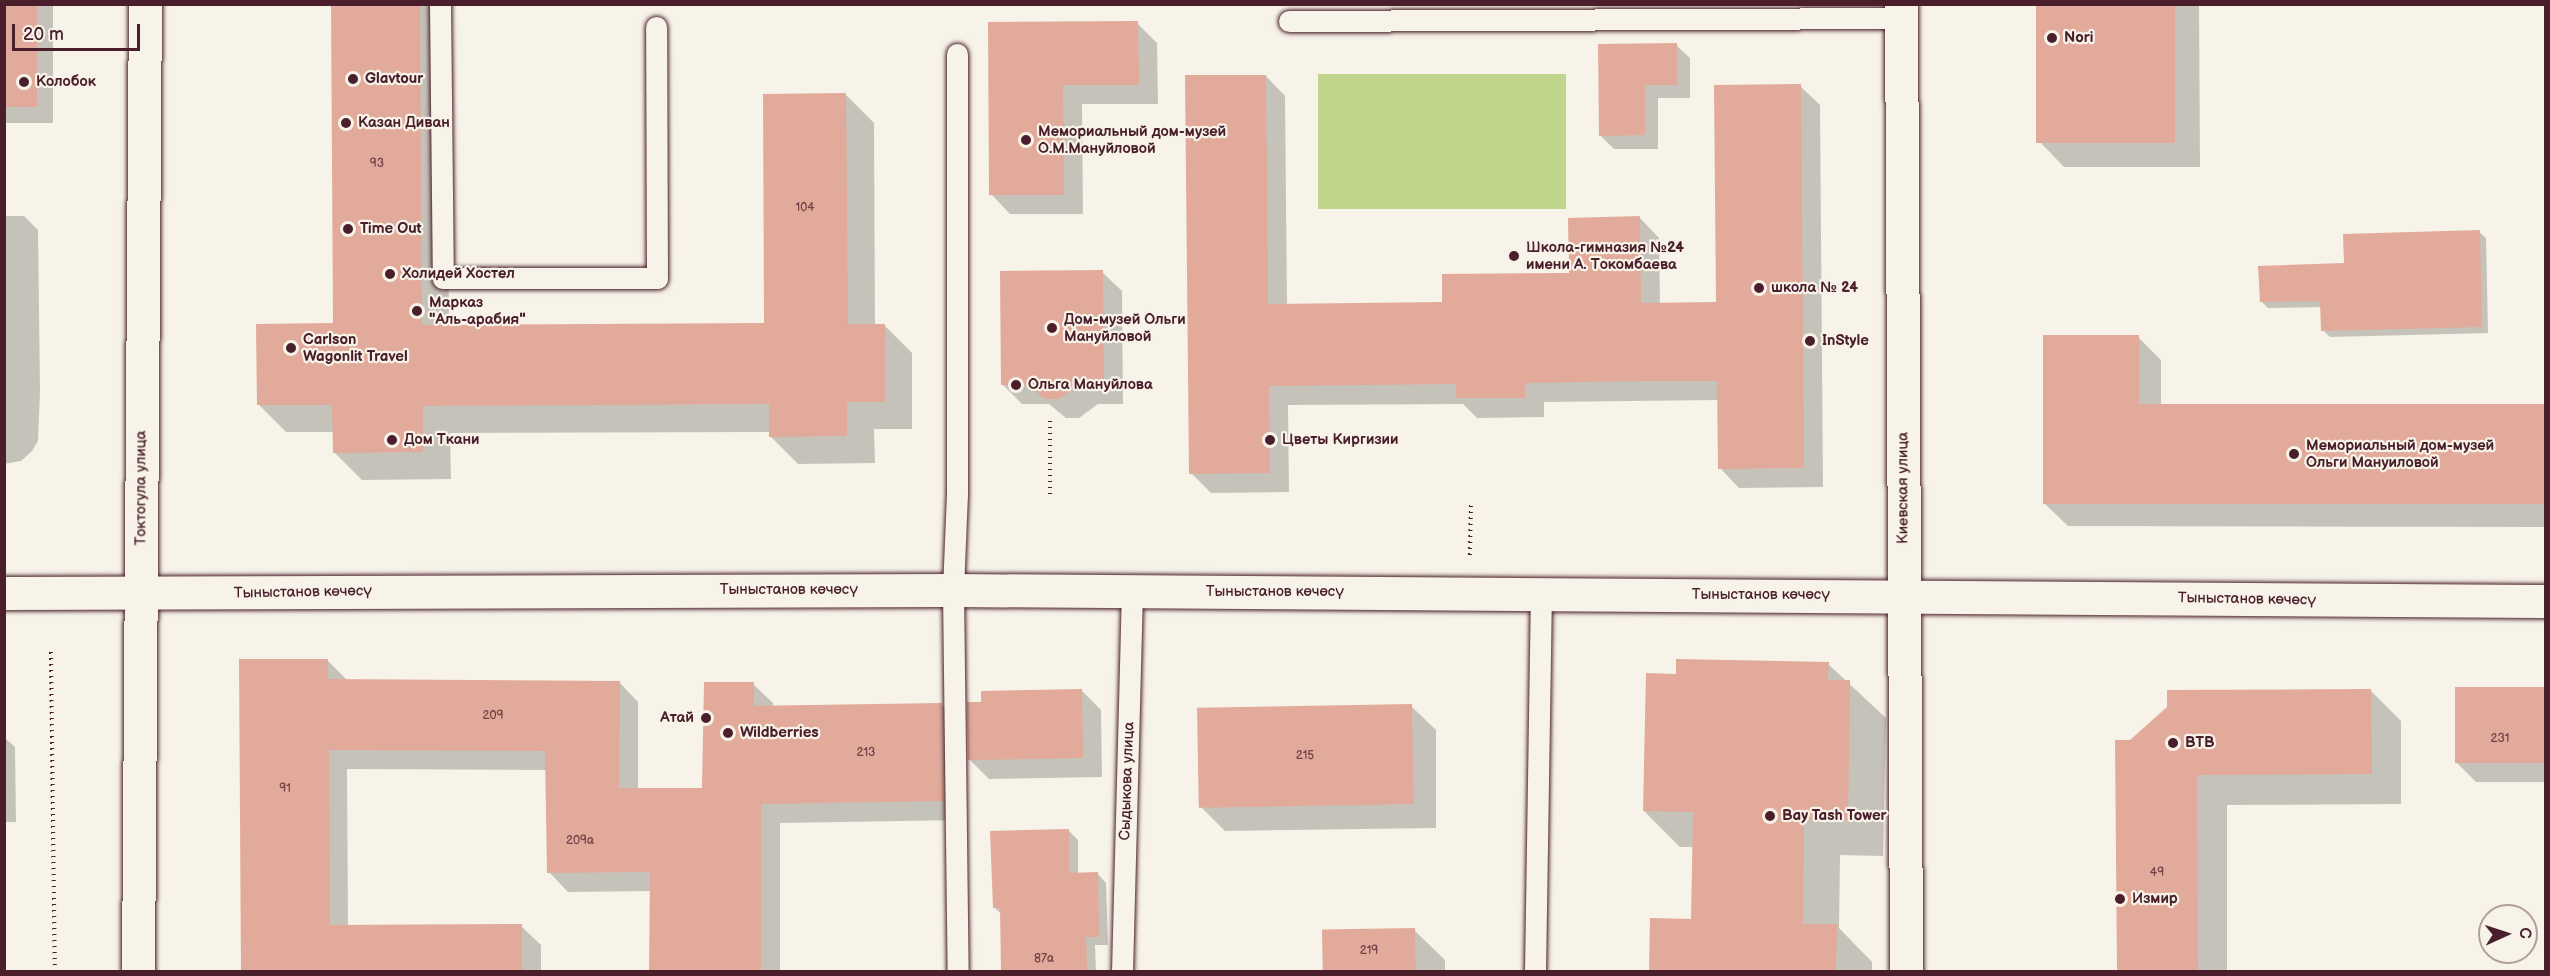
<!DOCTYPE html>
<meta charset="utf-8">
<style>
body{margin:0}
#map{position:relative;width:2550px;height:976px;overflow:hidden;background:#f7f3e8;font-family:"Balsamiq Sans",sans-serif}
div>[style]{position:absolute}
.green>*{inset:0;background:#bed58b;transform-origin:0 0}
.shadow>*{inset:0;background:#0003;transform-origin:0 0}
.building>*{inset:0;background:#e2aa9a;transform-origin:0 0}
.path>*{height:4px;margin-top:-2px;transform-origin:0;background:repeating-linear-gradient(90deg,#4a1f2b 0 1.5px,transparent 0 6px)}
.roads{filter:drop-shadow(0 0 2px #4a1f2b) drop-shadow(0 0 2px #4a1f2b)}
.service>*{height:21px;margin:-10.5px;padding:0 10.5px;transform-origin:10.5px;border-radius:10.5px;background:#f7f3e8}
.minor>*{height:33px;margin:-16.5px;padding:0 16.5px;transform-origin:16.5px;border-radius:16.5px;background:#f7f3e8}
.secondary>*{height:33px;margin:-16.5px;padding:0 16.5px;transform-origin:16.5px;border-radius:16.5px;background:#f7f3e8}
.dots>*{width:16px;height:16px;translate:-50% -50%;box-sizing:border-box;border:3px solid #f7f3e8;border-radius:50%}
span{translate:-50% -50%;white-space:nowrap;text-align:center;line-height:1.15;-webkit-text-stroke:4.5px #f7f3e8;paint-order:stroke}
.number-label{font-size:12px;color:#704247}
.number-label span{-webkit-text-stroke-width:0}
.poi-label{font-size:15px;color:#4a1f2b;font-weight:700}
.left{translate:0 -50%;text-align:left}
.right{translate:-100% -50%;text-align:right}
.street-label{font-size:15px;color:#4a1f2b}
.frame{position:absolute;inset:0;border:6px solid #4a1f2b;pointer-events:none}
.north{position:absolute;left:2478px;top:904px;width:60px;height:60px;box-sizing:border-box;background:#f7f3e8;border:2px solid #b29e9c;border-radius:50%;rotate:87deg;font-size:16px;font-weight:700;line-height:24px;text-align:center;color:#4a1f2b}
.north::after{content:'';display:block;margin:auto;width:21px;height:27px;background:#4a1f2b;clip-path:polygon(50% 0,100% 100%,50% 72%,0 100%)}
.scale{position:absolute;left:12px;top:24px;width:128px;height:27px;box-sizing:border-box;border:3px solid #4a1f2b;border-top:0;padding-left:8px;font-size:18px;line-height:21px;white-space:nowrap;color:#4a1f2b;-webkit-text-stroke:4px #f7f3e8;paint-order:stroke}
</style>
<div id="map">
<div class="green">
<i style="left:1566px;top:74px;width:135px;height:248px;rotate:90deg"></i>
</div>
<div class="shadow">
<i style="left:4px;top:4px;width:49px;height:119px"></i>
<i style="clip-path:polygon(333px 4px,447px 4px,449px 326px,766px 324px,846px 95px,874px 123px,875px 325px,884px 325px,912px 353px,912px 429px,874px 429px,875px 463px,798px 464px,770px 436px,770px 432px,450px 433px,451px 479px,362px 480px,334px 452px,334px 432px,286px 432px,258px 404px,335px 325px)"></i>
<i style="clip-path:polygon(2038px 4px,2199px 4px,2200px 167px,2064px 167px,2040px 142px)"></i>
<i style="clip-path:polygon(1137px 23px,1157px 43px,1158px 104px,1082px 104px,1083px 214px,1010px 214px,991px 194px,989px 24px)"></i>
<i style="clip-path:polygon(1676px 45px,1690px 58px,1690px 98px,1658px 98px,1658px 149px,1614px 149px,1600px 135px)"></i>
<i style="clip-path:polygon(1266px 76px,1285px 96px,1287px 305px,1444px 304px,1571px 275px,1640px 218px,1659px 238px,1660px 304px,1718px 303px,1800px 86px,1820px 105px,1823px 487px,1739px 488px,1720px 468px,1719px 400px,1544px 402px,1544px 417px,1477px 418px,1463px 404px,1288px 405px,1289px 492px,1211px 493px,1191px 473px)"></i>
<i style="clip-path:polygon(4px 216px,24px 216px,38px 230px,40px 391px,38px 441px,32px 451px,21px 461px,4px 464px)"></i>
<i style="clip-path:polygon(2479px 232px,2486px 238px,2488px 333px,2330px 337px,2323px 330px,2322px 307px,2268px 308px,2261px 301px,2346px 265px)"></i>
<i style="clip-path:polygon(1102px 272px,1122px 291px,1123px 404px,1098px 404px,1079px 418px,1066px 418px,1049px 404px,1022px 404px,1002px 384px)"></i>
<i style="clip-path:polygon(2138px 337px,2161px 360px,2161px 405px,2546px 405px,2546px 527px,2068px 526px,2044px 503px)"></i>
<i style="clip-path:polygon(327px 660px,347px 680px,619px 682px,638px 702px,638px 790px,703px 790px,753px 684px,773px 703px,773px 707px,941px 704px,961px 724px,962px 820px,780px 823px,780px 972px,651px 972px,651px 891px,568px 892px,549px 872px,547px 770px,347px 769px,348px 927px,521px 926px,541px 945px,541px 972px,242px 972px)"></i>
<i style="clip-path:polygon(1828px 664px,1886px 718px,1883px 856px,1840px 855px,1839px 928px,1872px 962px,1872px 972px,1651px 972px,1692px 921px,1694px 847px,1680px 847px,1644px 811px,1677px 676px)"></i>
<i style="clip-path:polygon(2546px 689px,2546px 782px,2476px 782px,2457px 763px)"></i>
<i style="clip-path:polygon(1081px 690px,1101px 710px,1102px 777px,989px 779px,969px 759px)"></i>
<i style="clip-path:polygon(2371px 691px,2401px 721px,2401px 804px,2227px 805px,2227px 972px,2118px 972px,2131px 742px)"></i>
<i style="clip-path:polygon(1411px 706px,1436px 730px,1436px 828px,1225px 831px,1201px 807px)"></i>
<i style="clip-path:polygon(4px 737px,15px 747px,16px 822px,4px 822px)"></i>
<i style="clip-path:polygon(1069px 831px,1078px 840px,1078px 874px,1097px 873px,1106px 883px,1108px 945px,1095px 945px,1096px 972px,1003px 972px,1002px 915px,994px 907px)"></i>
<i style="clip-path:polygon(1414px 930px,1445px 960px,1445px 972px,1324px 972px)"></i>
</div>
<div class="building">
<i style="left:4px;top:4px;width:33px;height:103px"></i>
<i style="clip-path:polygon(331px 4px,420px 4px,422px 325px,764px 323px,763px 94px,846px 93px,848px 324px,885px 324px,885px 402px,847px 402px,847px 436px,769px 437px,769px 404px,423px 406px,423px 452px,333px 453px,332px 405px,257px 405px,256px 324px,333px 323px)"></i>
<i style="left:2036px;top:4px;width:139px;height:139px"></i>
<i style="clip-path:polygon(1138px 21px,1139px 85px,1063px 85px,1064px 195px,989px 195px,988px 22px)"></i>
<i style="clip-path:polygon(1677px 43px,1677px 85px,1645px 85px,1645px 135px,1599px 136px,1598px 44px)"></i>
<i style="clip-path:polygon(1185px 75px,1266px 75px,1268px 304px,1442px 302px,1442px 274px,1569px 273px,1568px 218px,1640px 216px,1641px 303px,1716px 302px,1714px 85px,1801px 84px,1804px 468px,1718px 469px,1717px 381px,1642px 381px,1525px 383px,1525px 398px,1456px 398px,1456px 384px,1269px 386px,1270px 473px,1189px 474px)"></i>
<i style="clip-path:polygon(2480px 230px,2482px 327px,2321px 331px,2320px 301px,2260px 302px,2258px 266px,2344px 263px,2343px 234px)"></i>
<i style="clip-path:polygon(1103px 270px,1104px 385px,1078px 385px,1059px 399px,1045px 399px,1028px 385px,1001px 385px,1000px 271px)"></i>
<i style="clip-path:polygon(2043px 335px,2139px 335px,2139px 404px,2546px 404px,2546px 504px,2043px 504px)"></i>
<i style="clip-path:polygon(239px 659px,328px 659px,328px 679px,620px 681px,619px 788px,702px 788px,704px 682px,754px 682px,754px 706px,942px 703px,943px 801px,761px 804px,761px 972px,649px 972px,650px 872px,547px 873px,545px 751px,329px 750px,330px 925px,522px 924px,522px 972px,241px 972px)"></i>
<i style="clip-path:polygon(1676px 659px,1829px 662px,1828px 680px,1850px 680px,1848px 820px,1804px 819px,1803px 924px,1837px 924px,1836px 972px,1649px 972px,1650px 918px,1691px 919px,1693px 812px,1643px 811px,1646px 673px,1676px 674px)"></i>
<i style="left:2455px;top:687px;width:91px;height:76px"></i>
<i style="clip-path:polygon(1082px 689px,1083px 758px,968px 760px,967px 702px,981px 702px,981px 691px)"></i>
<i style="clip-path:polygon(2371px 689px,2372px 774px,2197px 775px,2198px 972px,2117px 972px,2115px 740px,2130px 740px,2167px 707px,2167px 690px)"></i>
<i style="left:1412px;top:704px;width:100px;height:215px;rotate:89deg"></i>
<i style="clip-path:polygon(1069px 829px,1069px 873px,1098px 872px,1099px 937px,1086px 937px,1087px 972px,1001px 972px,1000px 908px,993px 908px,990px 831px)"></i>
<i style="left:1415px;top:928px;width:44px;height:93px;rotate:89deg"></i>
</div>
<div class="path">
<i style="left:1050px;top:421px;width:77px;rotate:90deg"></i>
<i style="left:1470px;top:555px;width:53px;rotate:-88.9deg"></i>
<i style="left:51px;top:652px;width:320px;rotate:89.3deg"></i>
</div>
<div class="roads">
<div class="service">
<i style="left:440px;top:4px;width:274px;rotate:89.4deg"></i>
<i style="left:443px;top:278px;width:214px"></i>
<i style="left:657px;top:278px;width:251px;rotate:-90.2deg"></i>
<i style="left:1289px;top:21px;width:612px;rotate:-0.28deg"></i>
<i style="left:957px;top:54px;width:440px;rotate:90deg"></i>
<i style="left:957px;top:494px;width:96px;rotate:92.4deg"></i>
<i style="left:953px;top:590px;width:382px;rotate:89.3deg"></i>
<i style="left:1122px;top:972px;width:381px;rotate:-88.5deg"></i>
<i style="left:1535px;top:972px;width:378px;rotate:-89.1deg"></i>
</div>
<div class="minor">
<i style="left:4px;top:593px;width:949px;rotate:-0.18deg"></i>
<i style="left:953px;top:590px;width:1593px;rotate:0.4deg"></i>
</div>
<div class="secondary">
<i style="left:1901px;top:4px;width:968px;rotate:89.7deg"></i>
<i style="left:138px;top:972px;width:968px;rotate:-89.59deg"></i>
</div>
</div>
<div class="dots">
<i style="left:2052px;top:38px;background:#4a1f2b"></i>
<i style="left:353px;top:79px;background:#4a1f2b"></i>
<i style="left:24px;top:82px;background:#4a1f2b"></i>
<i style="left:346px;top:123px;background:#4a1f2b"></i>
<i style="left:1026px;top:140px;background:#4a1f2b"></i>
<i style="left:348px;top:229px;background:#4a1f2b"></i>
<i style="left:1514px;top:256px;background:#4a1f2b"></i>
<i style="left:390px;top:274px;background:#4a1f2b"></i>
<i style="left:1759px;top:288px;background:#4a1f2b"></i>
<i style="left:417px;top:311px;background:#4a1f2b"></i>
<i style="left:1052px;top:328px;background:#4a1f2b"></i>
<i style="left:1810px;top:341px;background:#4a1f2b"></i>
<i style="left:291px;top:348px;background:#4a1f2b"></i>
<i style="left:1016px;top:385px;background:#4a1f2b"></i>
<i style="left:392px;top:440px;background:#4a1f2b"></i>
<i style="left:1270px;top:440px;background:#4a1f2b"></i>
<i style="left:2294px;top:454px;background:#4a1f2b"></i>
<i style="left:706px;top:718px;background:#4a1f2b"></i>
<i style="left:728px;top:733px;background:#4a1f2b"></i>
<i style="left:2173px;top:743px;background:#4a1f2b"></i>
<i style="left:1770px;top:816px;background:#4a1f2b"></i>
<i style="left:2120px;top:899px;background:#4a1f2b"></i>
</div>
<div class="number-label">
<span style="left:377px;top:164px">93</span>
<span style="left:805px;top:208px">104</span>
<span style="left:493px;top:716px">209</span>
<span style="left:2500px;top:739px">231</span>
<span style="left:866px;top:753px">213</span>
<span style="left:1305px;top:756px">215</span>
<span style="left:285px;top:789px">91</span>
<span style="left:580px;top:841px">209а</span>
<span style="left:2157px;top:873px">49</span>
<span style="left:1369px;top:951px">219</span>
<span style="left:1044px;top:959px">87а</span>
</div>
<div class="poi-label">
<span class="left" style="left:2064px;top:38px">Nori</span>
<span class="left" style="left:365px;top:79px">Glavtour</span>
<span class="left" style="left:36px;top:82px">Колобок</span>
<span class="left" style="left:358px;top:123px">Казан Диван</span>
<span class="left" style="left:1038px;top:140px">Мемориальный дом-музей<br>О.М.Мануйловой</span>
<span class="left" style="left:360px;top:229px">Time Out</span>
<span class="left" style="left:1526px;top:256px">Школа-гимназия №24<br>имени А. Токомбаева</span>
<span class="left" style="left:402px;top:274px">Холидей Хостел</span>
<span class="left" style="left:1771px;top:288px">школа № 24</span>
<span class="left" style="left:429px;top:311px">Марказ<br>"Аль-арабия"</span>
<span class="left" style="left:1064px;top:328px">Дом-музей Ольги<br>Мануйловой</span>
<span class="left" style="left:303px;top:348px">Carlson<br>Wagonlit Travel</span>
<span class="left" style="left:1822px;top:341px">InStyle</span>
<span class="left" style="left:1028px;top:385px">Ольга Мануйлова</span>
<span class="left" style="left:404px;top:440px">Дом Ткани</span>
<span class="left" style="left:1282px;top:440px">Цветы Киргизии</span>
<span class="left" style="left:2306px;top:454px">Мемориальный дом-музей<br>Ольги Мануиловой</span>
<span class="right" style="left:694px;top:718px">Атай</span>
<span class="left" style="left:740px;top:733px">Wildberries</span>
<span class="left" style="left:2185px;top:743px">BTB</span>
<span class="left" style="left:1782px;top:816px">Bay Tash Tower</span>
<span class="left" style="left:2132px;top:899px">Измир</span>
</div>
<div class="street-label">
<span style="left:141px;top:488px;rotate:-90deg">Токтогула улица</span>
<span style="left:1903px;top:488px;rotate:-90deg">Киевская улица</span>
<span style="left:789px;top:590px">Тыныстанов көчөсү</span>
<span style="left:303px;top:592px;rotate:-1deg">Тыныстанов көчөсү</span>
<span style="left:1275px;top:592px">Тыныстанов көчөсү</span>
<span style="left:1761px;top:595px">Тыныстанов көчөсү</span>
<span style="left:2247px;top:599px;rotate:1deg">Тыныстанов көчөсү</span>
<span style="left:1127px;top:781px;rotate:-88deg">Сыдыкова улица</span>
</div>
<div class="frame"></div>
<div class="north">С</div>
<div class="scale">20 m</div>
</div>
